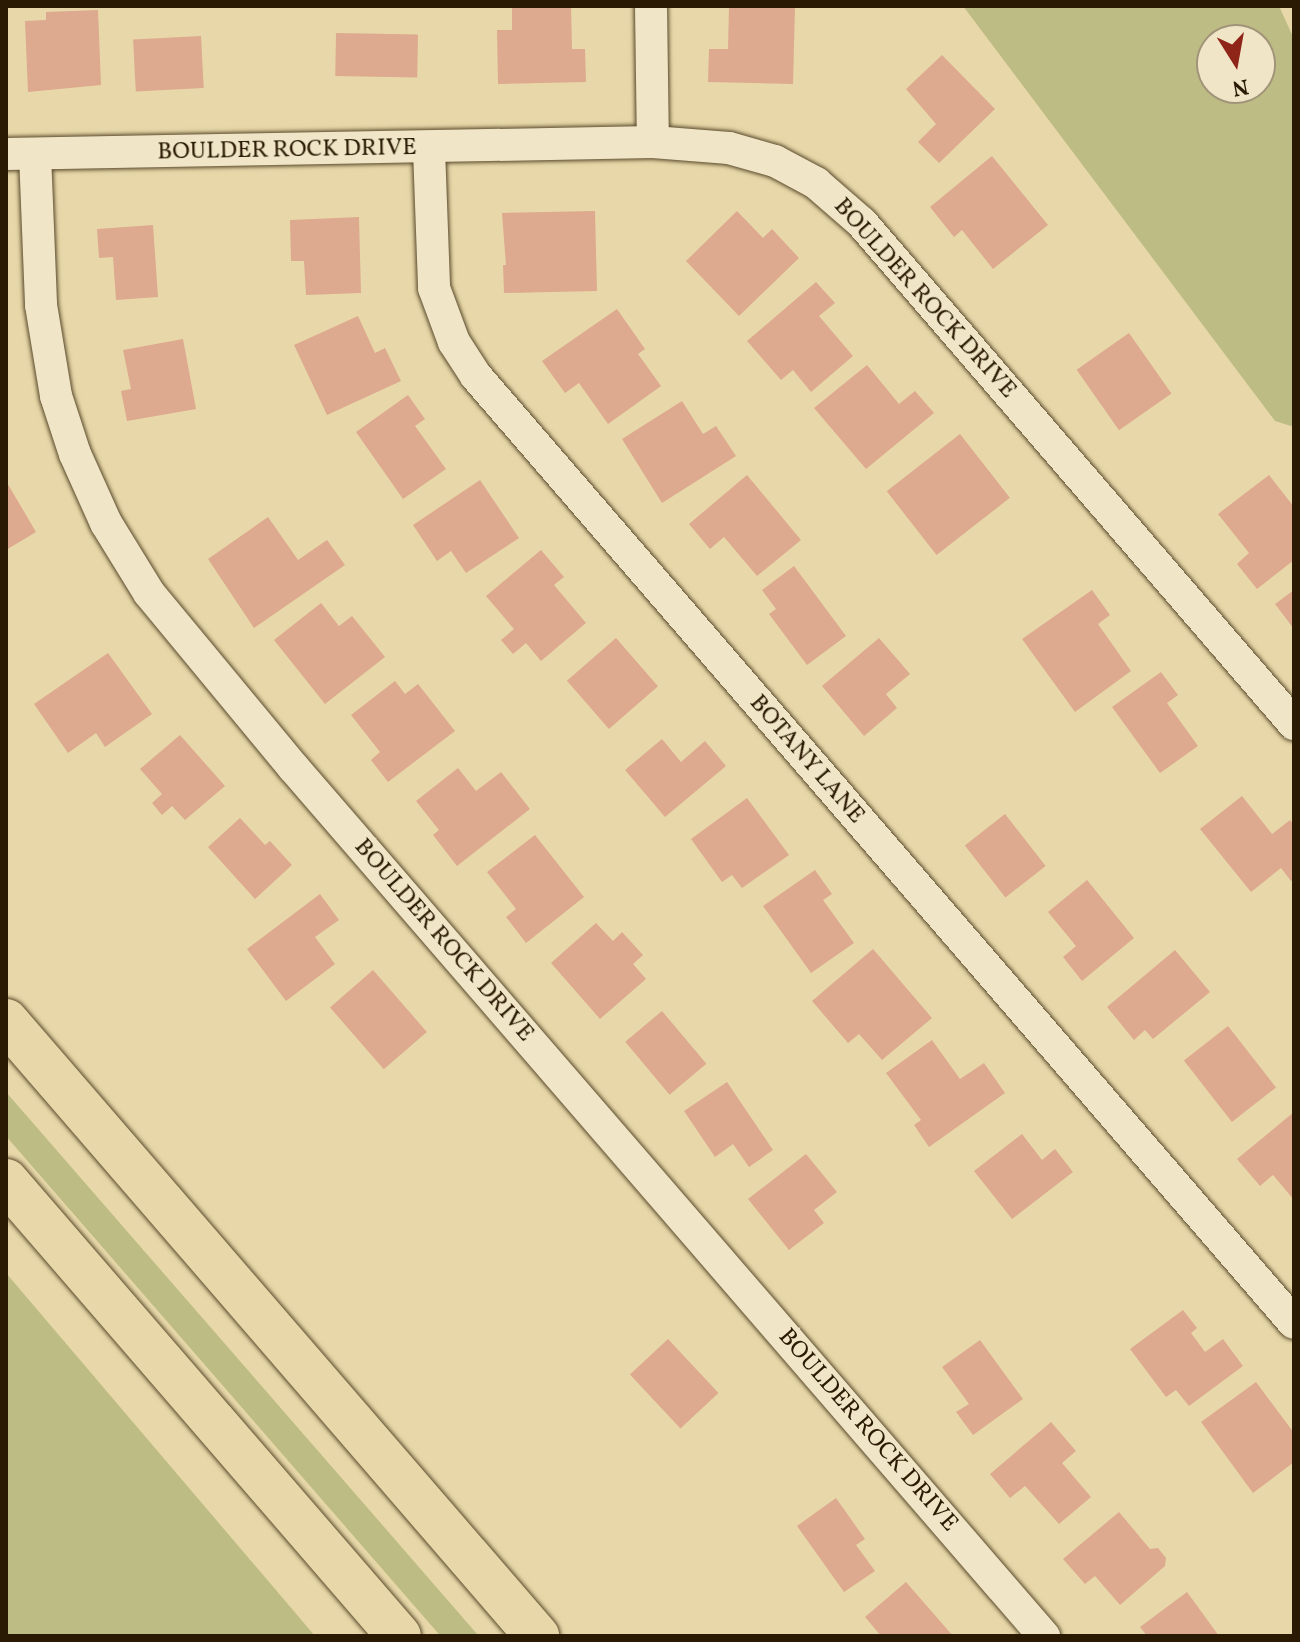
<!DOCTYPE html>
<style>
body{margin:0}
#map{position:relative;width:1300px;height:1642px;overflow:hidden;background:#e8d8a9;font-family:Vollkorn,serif}
div>[style]{position:absolute}
.green>*{inset:0;background:#bdbc84;transform-origin:0 0}
.building>*{inset:0;background:#dda98f;transform-origin:0 0}
.roads{filter:drop-shadow(0 0 2px #5a4a2c) drop-shadow(0 0 2px #5a4a2c)}
.minor>*{height:32px;margin:-16px;padding:0 16px;transform-origin:16px;border-radius:16px;background:#f0e6c7}
.motorway>*{height:44px;margin:-22px;padding:0 22px;transform-origin:22px;border-radius:22px;background:#e8d8a9}
span{translate:-50% -50%;white-space:nowrap;text-align:center;line-height:1.15;-webkit-text-stroke:6px #f0e6c7;paint-order:stroke}
.street-label{font-size:24px;color:#2b1a03}
.frame{position:absolute;inset:0;border:8px solid #2b1a03;pointer-events:none}
.north{position:absolute;left:1196px;top:24px;width:80px;height:80px;box-sizing:border-box;background:#f0e6c7;border:2px solid #a19479;border-radius:50%;rotate:169deg;font-size:22px;font-weight:700;line-height:32px;text-align:center;color:#2b1a03}
.north::after{content:'';display:block;margin:auto;width:28px;height:36px;background:#8f2418;clip-path:polygon(50% 0,100% 100%,50% 72%,0 100%)}
</style>
<div id="map">
<div class="green">
<i style="clip-path:polygon(evenodd,963px 6px,1279px 6px,1294px 39px,1294px 427px,1275px 421px,963px 6px,1212px 40px,1260px 40px,1260px 88px,1212px 88px,1212px 40px)"></i>
<i style="left:6px;top:1092px;width:719px;height:29px;rotate:49deg"></i>
<i style="clip-path:polygon(6px 1273px,315px 1636px,6px 1636px)"></i>
</div>
<div class="building">
<i style="clip-path:polygon(512px 6px,571px 6px,572px 49px,585px 49px,586px 82px,498px 84px,497px 30px,512px 30px)"></i>
<i style="clip-path:polygon(729px 6px,795px 6px,793px 84px,708px 82px,709px 49px,728px 49px)"></i>
<i style="clip-path:polygon(98px 10px,101px 85px,28px 92px,25px 21px,46px 20px,46px 12px)"></i>
<i style="left:336px;top:33px;width:82px;height:43px;rotate:1deg"></i>
<i style="left:201px;top:36px;width:52px;height:68px;rotate:87deg"></i>
<i style="clip-path:polygon(942px 55px,995px 109px,939px 163px,918px 142px,936px 124px,906px 89px)"></i>
<i style="clip-path:polygon(992px 156px,1048px 225px,993px 269px,962px 230px,954px 237px,930px 207px)"></i>
<i style="clip-path:polygon(595px 211px,597px 291px,504px 293px,503px 265px,506px 265px,502px 213px)"></i>
<i style="clip-path:polygon(737px 211px,763px 238px,772px 229px,799px 258px,739px 316px,686px 261px)"></i>
<i style="clip-path:polygon(359px 217px,361px 293px,306px 295px,304px 261px,291px 261px,290px 220px)"></i>
<i style="clip-path:polygon(153px 225px,158px 297px,116px 300px,113px 257px,99px 258px,97px 229px)"></i>
<i style="clip-path:polygon(816px 282px,835px 303px,819px 316px,853px 356px,811px 392px,793px 370px,781px 380px,747px 341px)"></i>
<i style="clip-path:polygon(617px 309px,645px 349px,638px 354px,661px 386px,608px 424px,579px 383px,565px 393px,542px 361px)"></i>
<i style="clip-path:polygon(358px 316px,375px 353px,385px 348px,401px 381px,327px 415px,294px 345px)"></i>
<i style="left:1129px;top:333px;width:74px;height:64px;rotate:55deg"></i>
<i style="clip-path:polygon(183px 339px,196px 409px,127px 421px,121px 391px,131px 389px,123px 350px)"></i>
<i style="clip-path:polygon(867px 365px,899px 404px,915px 391px,934px 413px,866px 469px,814px 408px)"></i>
<i style="clip-path:polygon(408px 395px,425px 419px,415px 426px,446px 469px,403px 499px,356px 432px)"></i>
<i style="clip-path:polygon(682px 401px,703px 434px,716px 426px,736px 456px,662px 503px,622px 439px)"></i>
<i style="left:960px;top:434px;width:81px;height:93px;rotate:52deg"></i>
<i style="clip-path:polygon(747px 475px,801px 540px,757px 576px,724px 537px,710px 549px,689px 524px)"></i>
<i style="clip-path:polygon(1269px 475px,1294px 507px,1294px 560px,1257px 589px,1237px 564px,1249px 553px,1218px 514px)"></i>
<i style="clip-path:polygon(480px 480px,519px 538px,466px 573px,451px 551px,437px 561px,413px 525px)"></i>
<i style="clip-path:polygon(6px 481px,36px 532px,6px 550px)"></i>
<i style="clip-path:polygon(268px 517px,298px 560px,327px 540px,345px 565px,254px 628px,208px 559px)"></i>
<i style="clip-path:polygon(541px 550px,564px 577px,554px 585px,586px 623px,541px 661px,526px 643px,513px 654px,501px 640px,514px 629px,486px 596px)"></i>
<i style="clip-path:polygon(794px 566px,846px 636px,807px 665px,769px 614px,776px 609px,762px 590px)"></i>
<i style="clip-path:polygon(1092px 590px,1110px 615px,1098px 624px,1131px 671px,1075px 712px,1022px 639px)"></i>
<i style="clip-path:polygon(1294px 590px,1294px 629px,1275px 604px)"></i>
<i style="clip-path:polygon(321px 603px,339px 626px,352px 616px,385px 657px,325px 704px,274px 640px)"></i>
<i style="left:616px;top:638px;width:64px;height:65px;rotate:49deg"></i>
<i style="clip-path:polygon(879px 638px,910px 674px,886px 694px,897px 708px,864px 736px,822px 686px)"></i>
<i style="clip-path:polygon(108px 653px,152px 714px,105px 747px,96px 733px,68px 753px,34px 704px)"></i>
<i style="clip-path:polygon(1161px 672px,1178px 695px,1167px 703px,1198px 746px,1160px 773px,1112px 707px)"></i>
<i style="clip-path:polygon(395px 681px,405px 694px,418px 684px,455px 731px,388px 782px,371px 760px,380px 752px,351px 715px)"></i>
<i style="clip-path:polygon(180px 735px,225px 786px,185px 820px,172px 806px,162px 815px,152px 803px,162px 794px,140px 769px)"></i>
<i style="clip-path:polygon(662px 739px,681px 762px,705px 741px,726px 766px,665px 817px,625px 770px)"></i>
<i style="clip-path:polygon(458px 768px,476px 791px,501px 772px,530px 809px,457px 866px,433px 835px,439px 830px,416px 801px)"></i>
<i style="clip-path:polygon(1242px 796px,1272px 834px,1290px 820px,1294px 825px,1294px 879px,1291px 881px,1281px 868px,1251px 892px,1200px 829px)"></i>
<i style="clip-path:polygon(747px 798px,789px 855px,742px 888px,732px 875px,722px 882px,691px 839px)"></i>
<i style="left:1005px;top:814px;width:66px;height:51px;rotate:52deg"></i>
<i style="clip-path:polygon(240px 818px,265px 845px,270px 841px,292px 865px,255px 899px,208px 847px)"></i>
<i style="clip-path:polygon(535px 835px,584px 897px,526px 943px,506px 917px,516px 909px,487px 872px)"></i>
<i style="clip-path:polygon(815px 870px,832px 894px,823px 900px,854px 943px,811px 973px,763px 906px)"></i>
<i style="clip-path:polygon(1087px 880px,1134px 938px,1082px 981px,1063px 957px,1076px 946px,1048px 912px)"></i>
<i style="clip-path:polygon(320px 894px,339px 920px,315px 937px,335px 964px,286px 1001px,247px 949px)"></i>
<i style="clip-path:polygon(596px 923px,613px 941px,622px 932px,643px 955px,633px 964px,646px 979px,600px 1019px,551px 963px)"></i>
<i style="clip-path:polygon(873px 949px,932px 1018px,882px 1060px,859px 1034px,848px 1043px,812px 1001px)"></i>
<i style="clip-path:polygon(1175px 950px,1210px 992px,1153px 1039px,1145px 1030px,1134px 1040px,1107px 1007px)"></i>
<i style="left:373px;top:970px;width:82px;height:57px;rotate:49deg"></i>
<i style="left:662px;top:1011px;width:69px;height:48px;rotate:50deg"></i>
<i style="left:1228px;top:1026px;width:78px;height:56px;rotate:52deg"></i>
<i style="clip-path:polygon(932px 1040px,960px 1079px,984px 1063px,1005px 1093px,929px 1147px,914px 1125px,921px 1120px,886px 1073px)"></i>
<i style="clip-path:polygon(727px 1082px,773px 1150px,749px 1167px,733px 1144px,715px 1157px,684px 1111px)"></i>
<i style="clip-path:polygon(1294px 1112px,1294px 1200px,1273px 1175px,1260px 1186px,1237px 1159px)"></i>
<i style="clip-path:polygon(1022px 1134px,1042px 1160px,1055px 1149px,1073px 1172px,1012px 1219px,974px 1171px)"></i>
<i style="clip-path:polygon(806px 1154px,837px 1192px,814px 1210px,824px 1223px,789px 1250px,748px 1199px)"></i>
<i style="clip-path:polygon(1183px 1310px,1197px 1328px,1191px 1333px,1205px 1352px,1223px 1339px,1243px 1366px,1189px 1406px,1176px 1390px,1166px 1397px,1130px 1349px)"></i>
<i style="left:668px;top:1339px;width:74px;height:52px;rotate:47deg"></i>
<i style="clip-path:polygon(980px 1340px,1023px 1399px,973px 1435px,956px 1412px,969px 1404px,942px 1367px)"></i>
<i style="clip-path:polygon(1256px 1382px,1294px 1433px,1294px 1462px,1253px 1493px,1201px 1422px)"></i>
<i style="clip-path:polygon(1051px 1422px,1076px 1451px,1062px 1463px,1091px 1497px,1059px 1524px,1025px 1486px,1010px 1498px,990px 1474px)"></i>
<i style="clip-path:polygon(836px 1498px,865px 1539px,856px 1545px,875px 1571px,844px 1592px,797px 1526px)"></i>
<i style="clip-path:polygon(1119px 1512px,1150px 1549px,1158px 1548px,1166px 1558px,1165px 1566px,1120px 1605px,1095px 1576px,1085px 1584px,1063px 1559px)"></i>
<i style="clip-path:polygon(906px 1582px,953px 1636px,881px 1636px,865px 1617px)"></i>
<i style="clip-path:polygon(1187px 1592px,1219px 1636px,1147px 1636px,1140px 1627px)"></i>
</div>
<div class="roads">
<div class="minor">
<i style="left:651px;top:6px;width:136px;rotate:89.2deg"></i>
<i style="left:429px;top:149px;width:139px;rotate:87.9deg"></i>
<i style="left:434px;top:288px;width:58px;rotate:69.7deg"></i>
<i style="left:454px;top:342px;width:40px;rotate:57.1deg"></i>
<i style="left:476px;top:376px;width:1251px;rotate:49.18deg"></i>
<i style="left:6px;top:154px;width:647px;rotate:-1.06deg"></i>
<i style="left:653px;top:142px;width:76px;rotate:4.5deg"></i>
<i style="left:729px;top:148px;width:48px;rotate:15.8deg"></i>
<i style="left:775px;top:161px;width:47px;rotate:28.2deg"></i>
<i style="left:816px;top:183px;width:61px;rotate:41deg"></i>
<i style="left:862px;top:223px;width:662px;rotate:49.23deg"></i>
<i style="left:35px;top:154px;width:151px;rotate:87.7deg"></i>
<i style="left:41px;top:305px;width:92px;rotate:80.6deg"></i>
<i style="left:56px;top:396px;width:61px;rotate:71.9deg"></i>
<i style="left:75px;top:454px;width:76px;rotate:65.8deg"></i>
<i style="left:106px;top:523px;width:82px;rotate:58.4deg"></i>
<i style="left:149px;top:593px;width:226px;rotate:50.4deg"></i>
<i style="left:293px;top:767px;width:1149px;rotate:49.17deg"></i>
</div>
<div class="motorway">
<i style="left:6px;top:1021px;width:813px;rotate:49.19deg"></i>
<i style="left:6px;top:1181px;width:601px;rotate:49.18deg"></i>
</div>
</div>
<div class="street-label">
<span style="left:287px;top:151px;rotate:-1deg">BOULDER ROCK DRIVE</span>
<span style="left:924px;top:299px;rotate:48deg">BOULDER ROCK DRIVE</span>
<span style="left:806px;top:760px;rotate:49deg">BOTANY LANE</span>
<span style="left:443px;top:941px;rotate:49deg">BOULDER ROCK DRIVE</span>
<span style="left:867px;top:1431px;rotate:49deg">BOULDER ROCK DRIVE</span>
</div>
<div class="frame"></div>
<div class="north">N</div>
</div>
